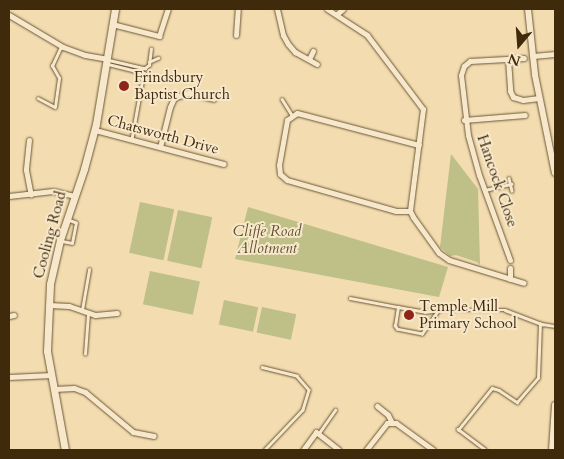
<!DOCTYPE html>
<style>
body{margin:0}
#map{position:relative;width:564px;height:459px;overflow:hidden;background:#f2dcb0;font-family:Cardo,serif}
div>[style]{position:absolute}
.green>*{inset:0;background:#bfbf88;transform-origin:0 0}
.roads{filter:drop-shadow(0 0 1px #6c5635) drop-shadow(0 0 1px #6c5635)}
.service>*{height:2.5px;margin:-1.25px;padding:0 1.25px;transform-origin:1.25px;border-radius:1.25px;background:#f7e8cc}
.minor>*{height:5px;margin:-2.5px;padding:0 2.5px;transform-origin:2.5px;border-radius:2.5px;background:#f7e8cc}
.tertiary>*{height:6px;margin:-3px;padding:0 3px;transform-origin:3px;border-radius:3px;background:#f7e8cc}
.secondary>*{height:7px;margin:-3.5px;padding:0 3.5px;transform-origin:3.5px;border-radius:3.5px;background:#f7e8cc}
.dots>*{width:14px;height:14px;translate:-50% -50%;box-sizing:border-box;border:2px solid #f7e8cc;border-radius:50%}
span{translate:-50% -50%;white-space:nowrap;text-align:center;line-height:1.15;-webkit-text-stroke:4px #f7e8cc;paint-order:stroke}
.poi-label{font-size:15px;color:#402a0c}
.left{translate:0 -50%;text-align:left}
.street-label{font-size:15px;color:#402a0c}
.park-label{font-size:15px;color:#604f2b;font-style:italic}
.frame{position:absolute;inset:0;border:10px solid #402a0c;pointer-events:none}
.north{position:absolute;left:494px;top:20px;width:50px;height:50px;-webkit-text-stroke:4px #f7e8cc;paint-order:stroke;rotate:198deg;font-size:14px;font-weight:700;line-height:20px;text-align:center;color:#402a0c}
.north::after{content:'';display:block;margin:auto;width:18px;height:22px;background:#402a0c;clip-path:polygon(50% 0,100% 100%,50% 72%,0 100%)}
</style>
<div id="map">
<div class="green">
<i style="clip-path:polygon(451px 154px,478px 189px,480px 265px,477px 262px,456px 255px,450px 256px,440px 247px)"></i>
<i style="left:140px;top:202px;width:35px;height:52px;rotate:12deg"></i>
<i style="clip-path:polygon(248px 207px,448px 267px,439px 297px,235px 259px)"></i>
<i style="left:178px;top:210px;width:35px;height:52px;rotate:12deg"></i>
<i style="left:150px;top:271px;width:51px;height:34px;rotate:12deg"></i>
<i style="left:224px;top:300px;width:35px;height:25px;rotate:12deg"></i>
<i style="left:262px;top:307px;width:35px;height:26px;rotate:12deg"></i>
</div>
<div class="roads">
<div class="service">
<i style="left:109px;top:60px;width:37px;rotate:13deg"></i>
<i style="left:145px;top:68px;width:5px;rotate:-37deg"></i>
<i style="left:149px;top:65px;width:16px;rotate:-83deg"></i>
<i style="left:149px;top:62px;width:10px;rotate:-24deg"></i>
<i style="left:108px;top:64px;width:37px;rotate:14deg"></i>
<i style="left:144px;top:73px;width:67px;rotate:100.3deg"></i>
<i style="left:38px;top:98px;width:19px;rotate:28deg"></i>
<i style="left:55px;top:107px;width:29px;rotate:-82deg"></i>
<i style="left:59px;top:78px;width:14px;rotate:-120deg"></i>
<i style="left:52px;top:66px;width:21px;rotate:-65deg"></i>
<i style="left:282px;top:99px;width:19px;rotate:58deg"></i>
<i style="left:509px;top:178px;width:13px;rotate:77deg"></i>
<i style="left:485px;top:190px;width:27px;rotate:-13deg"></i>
<i style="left:62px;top:241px;width:10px;rotate:11deg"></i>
<i style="left:72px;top:243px;width:20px;rotate:-79deg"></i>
<i style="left:76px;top:223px;width:9px;rotate:-159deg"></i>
<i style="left:350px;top:298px;width:49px;rotate:10.6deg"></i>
<i style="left:82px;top:310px;width:41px;rotate:-80.1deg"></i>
<i style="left:439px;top:310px;width:29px;rotate:125deg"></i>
<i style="left:422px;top:334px;width:25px;rotate:-169deg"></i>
<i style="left:397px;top:329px;width:4px;rotate:-124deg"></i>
<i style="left:395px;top:326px;width:19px;rotate:-81deg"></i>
<i style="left:398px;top:307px;width:27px;rotate:10deg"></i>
<i style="left:425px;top:312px;width:14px;rotate:-8deg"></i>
<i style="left:439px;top:310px;width:66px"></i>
<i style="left:505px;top:310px;width:40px;rotate:21deg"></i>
<i style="left:542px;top:324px;width:13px;rotate:9deg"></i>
<i style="left:85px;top:354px;width:40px;rotate:-85.7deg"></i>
<i style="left:262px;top:367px;width:36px;rotate:14deg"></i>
<i style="left:297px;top:376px;width:18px;rotate:49deg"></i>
<i style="left:309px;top:390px;width:21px;rotate:107deg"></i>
<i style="left:303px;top:410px;width:55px;rotate:133.5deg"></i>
<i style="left:319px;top:433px;width:28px;rotate:-55deg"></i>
<i style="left:485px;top:450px;width:34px;rotate:-143deg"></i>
<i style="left:458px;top:430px;width:54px;rotate:-51deg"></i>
<i style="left:492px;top:388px;width:7px;rotate:16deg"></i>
<i style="left:499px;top:390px;width:22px;rotate:34deg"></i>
<i style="left:517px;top:402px;width:32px;rotate:-49deg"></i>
<i style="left:538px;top:378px;width:54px;rotate:-87.9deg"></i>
</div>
<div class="minor">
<i style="left:277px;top:9px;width:27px;rotate:77deg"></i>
<i style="left:283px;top:35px;width:10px;rotate:61deg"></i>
<i style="left:288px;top:44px;width:11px;rotate:49deg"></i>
<i style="left:295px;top:52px;width:25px;rotate:29deg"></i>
<i style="left:327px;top:9px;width:48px;rotate:33deg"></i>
<i style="left:367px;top:35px;width:93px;rotate:52.9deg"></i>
<i style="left:423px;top:109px;width:103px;rotate:97.3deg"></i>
<i style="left:410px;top:211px;width:7px;rotate:63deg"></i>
<i style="left:413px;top:217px;width:44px;rotate:54.2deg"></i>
<i style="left:439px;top:253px;width:12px;rotate:35deg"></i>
<i style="left:449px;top:260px;width:78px;rotate:17deg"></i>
<i style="left:337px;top:14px;width:8px;rotate:-40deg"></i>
<i style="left:9px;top:15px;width:63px;rotate:30.7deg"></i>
<i style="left:63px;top:47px;width:23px;rotate:20deg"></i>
<i style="left:85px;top:55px;width:22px;rotate:10deg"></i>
<i style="left:112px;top:24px;width:49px;rotate:14.3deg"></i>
<i style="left:159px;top:36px;width:28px;rotate:-72deg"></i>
<i style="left:236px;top:35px;width:26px;rotate:-86deg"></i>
<i style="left:533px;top:56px;width:22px;rotate:-5deg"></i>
<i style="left:309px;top:59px;width:9px;rotate:-63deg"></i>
<i style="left:508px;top:59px;width:32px;rotate:86deg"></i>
<i style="left:510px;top:91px;width:7px;rotate:63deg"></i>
<i style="left:513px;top:97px;width:10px;rotate:17deg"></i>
<i style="left:523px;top:100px;width:16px;rotate:-7deg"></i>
<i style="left:464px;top:120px;width:61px;rotate:-4.7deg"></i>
<i style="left:95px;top:130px;width:133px;rotate:14.8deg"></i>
<i style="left:29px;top:140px;width:30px;rotate:96deg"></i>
<i style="left:26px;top:170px;width:25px;rotate:79deg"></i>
<i style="left:160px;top:147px;width:41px;rotate:-76deg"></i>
<i style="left:170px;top:107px;width:10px;rotate:-66deg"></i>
<i style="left:174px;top:98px;width:15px;rotate:-20deg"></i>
<i style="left:188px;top:93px;width:26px;rotate:13deg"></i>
<i style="left:9px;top:196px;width:44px;rotate:-6.5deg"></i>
<i style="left:53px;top:191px;width:23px;rotate:13deg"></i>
<i style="left:410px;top:211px;width:14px;rotate:180deg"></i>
<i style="left:396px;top:211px;width:113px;rotate:-164.1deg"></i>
<i style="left:287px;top:180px;width:9px;rotate:-139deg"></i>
<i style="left:280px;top:174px;width:9px;rotate:-96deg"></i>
<i style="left:279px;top:165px;width:46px;rotate:-79.9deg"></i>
<i style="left:287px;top:120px;width:12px;rotate:-35deg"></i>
<i style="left:297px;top:113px;width:126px;rotate:14.7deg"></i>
<i style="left:510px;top:260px;width:90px;rotate:-110deg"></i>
<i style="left:479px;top:175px;width:41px;rotate:-105.4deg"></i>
<i style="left:468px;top:135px;width:60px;rotate:-96.7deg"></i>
<i style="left:461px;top:75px;width:9px;rotate:-72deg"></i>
<i style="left:464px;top:66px;width:8px;rotate:-40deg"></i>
<i style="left:470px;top:61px;width:54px;rotate:-3.2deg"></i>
<i style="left:510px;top:268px;width:11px;rotate:90deg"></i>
<i style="left:49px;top:305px;width:20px;rotate:3deg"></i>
<i style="left:69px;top:306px;width:28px;rotate:19deg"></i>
<i style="left:95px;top:315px;width:22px;rotate:-5deg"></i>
<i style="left:9px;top:316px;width:5px;rotate:-11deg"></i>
<i style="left:9px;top:377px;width:43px;rotate:-2.7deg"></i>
<i style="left:54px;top:389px;width:20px;rotate:-3deg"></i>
<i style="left:74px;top:388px;width:12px;rotate:20deg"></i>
<i style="left:85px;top:392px;width:62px;rotate:39.8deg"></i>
<i style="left:133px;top:432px;width:21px;rotate:11deg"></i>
<i style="left:377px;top:406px;width:14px;rotate:39deg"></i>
<i style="left:388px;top:415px;width:9px;rotate:63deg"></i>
<i style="left:303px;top:450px;width:22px;rotate:-54deg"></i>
<i style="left:316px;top:432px;width:29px;rotate:38deg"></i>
<i style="left:366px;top:450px;width:34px;rotate:-52deg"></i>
<i style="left:387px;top:423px;width:9px"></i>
<i style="left:396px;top:423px;width:46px;rotate:36.1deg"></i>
</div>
<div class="tertiary">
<i style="left:528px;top:9px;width:66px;rotate:83.9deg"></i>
<i style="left:535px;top:75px;width:100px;rotate:78.5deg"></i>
<i style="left:552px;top:450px;width:45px;rotate:-86.2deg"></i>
</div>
<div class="secondary">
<i style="left:65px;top:450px;width:101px;rotate:-100.3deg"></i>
<i style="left:47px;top:351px;width:67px;rotate:-87.4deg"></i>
<i style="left:50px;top:284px;width:45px;rotate:-77.2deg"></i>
<i style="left:60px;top:240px;width:75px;rotate:-71.3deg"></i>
<i style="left:84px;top:169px;width:47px;rotate:-75.1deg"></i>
<i style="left:96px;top:124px;width:117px;rotate:-80.6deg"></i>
</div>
</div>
<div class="dots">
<i style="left:124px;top:86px;background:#8f2418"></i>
<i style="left:409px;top:315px;background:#8f2418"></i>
</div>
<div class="poi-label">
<span class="left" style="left:134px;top:86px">Frindsbury<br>Baptist Church</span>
<span class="left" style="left:419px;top:315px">Temple Mill<br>Primary School</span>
</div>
<div class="street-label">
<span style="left:163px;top:135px;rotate:15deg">Chatsworth Drive</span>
<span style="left:497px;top:181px;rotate:71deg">Hancock Close</span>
<span style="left:50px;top:235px;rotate:-75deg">Cooling Road</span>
</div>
<div class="park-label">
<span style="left:267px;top:240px">Cliffe Road<br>Allotment</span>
</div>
<div class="frame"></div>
<div class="north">N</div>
</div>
